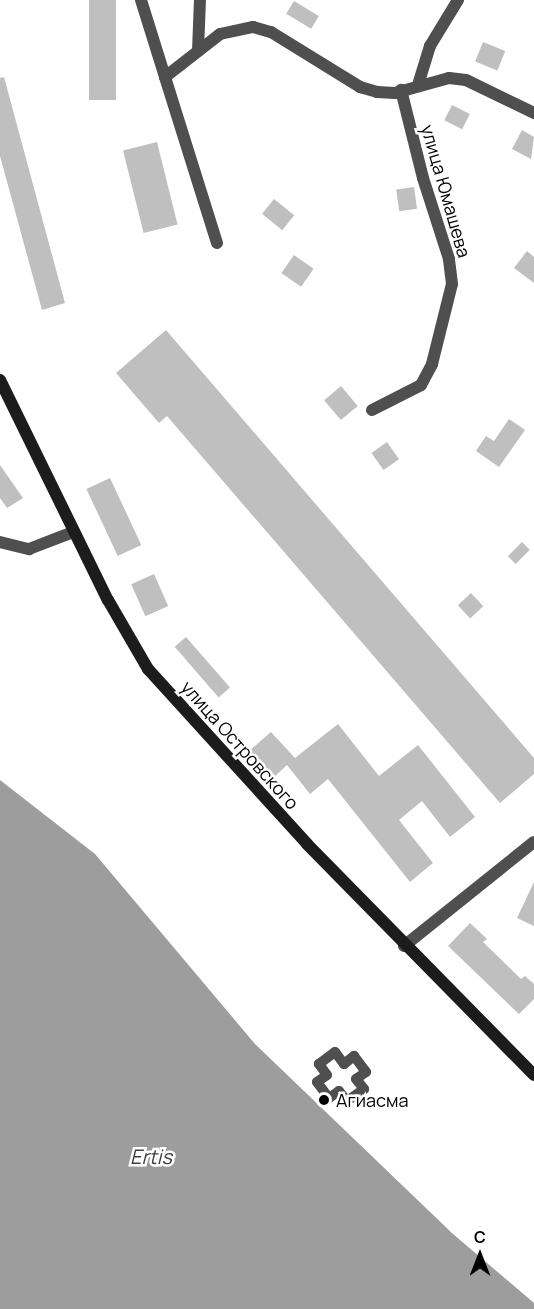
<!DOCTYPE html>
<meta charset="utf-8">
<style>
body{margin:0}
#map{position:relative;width:534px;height:1309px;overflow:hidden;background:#fff;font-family:Manrope,sans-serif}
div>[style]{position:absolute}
.water>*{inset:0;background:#9d9d9d}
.building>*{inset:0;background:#bfbfbf;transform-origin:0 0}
.pedestrian>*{height:10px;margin:-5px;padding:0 5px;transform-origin:5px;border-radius:5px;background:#4f4f4f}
.minor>*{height:12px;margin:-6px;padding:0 6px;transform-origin:6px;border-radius:6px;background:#4f4f4f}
.secondary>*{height:12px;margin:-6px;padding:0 6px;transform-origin:6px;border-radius:6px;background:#1c1c1c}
.dots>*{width:16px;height:16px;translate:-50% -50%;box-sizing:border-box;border:3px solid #fff;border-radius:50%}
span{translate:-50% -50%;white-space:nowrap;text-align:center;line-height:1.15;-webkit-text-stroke:5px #fff;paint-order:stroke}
.street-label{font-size:18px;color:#000}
.poi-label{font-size:18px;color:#000}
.left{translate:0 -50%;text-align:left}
.water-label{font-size:20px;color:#3e3e3e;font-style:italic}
.north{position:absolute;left:450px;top:1225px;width:60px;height:60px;-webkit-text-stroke:4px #fff;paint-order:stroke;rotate:0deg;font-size:16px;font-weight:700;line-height:24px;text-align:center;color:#000}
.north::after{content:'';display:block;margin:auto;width:21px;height:27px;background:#000;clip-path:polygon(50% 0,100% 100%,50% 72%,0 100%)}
</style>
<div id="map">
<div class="water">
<i style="clip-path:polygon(0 780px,95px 854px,255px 1044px,453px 1234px,534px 1303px,534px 1309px,0 1309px)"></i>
</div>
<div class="building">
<i style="left:89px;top:0;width:27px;height:100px"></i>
<i style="left:294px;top:1px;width:29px;height:15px;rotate:31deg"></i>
<i style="left:483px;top:42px;width:24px;height:21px;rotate:22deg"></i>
<i style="clip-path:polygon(4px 77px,65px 303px,42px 310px,0 156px,0 78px)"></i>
<i style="left:452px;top:105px;width:20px;height:17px;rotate:27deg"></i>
<i style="clip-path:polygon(522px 130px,534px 137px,531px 159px,512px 149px)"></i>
<i style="left:157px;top:142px;width:85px;height:35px;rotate:76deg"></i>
<i style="left:414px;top:187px;width:22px;height:18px;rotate:82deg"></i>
<i style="left:274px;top:199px;width:26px;height:19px;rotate:39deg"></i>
<i style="clip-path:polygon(527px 251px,534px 257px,534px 283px,514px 268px)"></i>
<i style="left:294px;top:255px;width:24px;height:22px;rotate:35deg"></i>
<i style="clip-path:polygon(166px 330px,534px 758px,534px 774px,500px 803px,167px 416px,159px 423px,116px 373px)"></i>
<i style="left:341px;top:386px;width:26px;height:22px;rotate:50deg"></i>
<i style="clip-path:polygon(509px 419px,525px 430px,499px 467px,476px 451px,486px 436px,494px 441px)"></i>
<i style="left:387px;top:442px;width:21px;height:19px;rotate:55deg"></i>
<i style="clip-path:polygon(0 465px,23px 498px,7px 508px,0 498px)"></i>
<i style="left:110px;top:478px;width:74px;height:26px;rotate:65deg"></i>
<i style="left:522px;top:542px;width:11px;height:20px;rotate:45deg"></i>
<i style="left:154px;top:574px;width:35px;height:25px;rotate:66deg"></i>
<i style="left:471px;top:593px;width:18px;height:18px;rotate:47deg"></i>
<i style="left:186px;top:637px;width:67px;height:15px;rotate:49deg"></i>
<i style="clip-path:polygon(338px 724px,379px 776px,418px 745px,475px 817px,450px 837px,422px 801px,399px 820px,433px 863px,410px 882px,328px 779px,310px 794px,287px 765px,273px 778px,249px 751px,271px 732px,295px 758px)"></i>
<i style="clip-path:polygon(534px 882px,534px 926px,517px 918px)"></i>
<i style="clip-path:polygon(470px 923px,487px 939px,483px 942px,521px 979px,525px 976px,534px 984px,534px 999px,519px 1014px,448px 946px)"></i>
</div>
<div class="pedestrian">
<i style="left:335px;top:1052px;width:15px;rotate:53deg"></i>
<i style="left:344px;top:1064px;width:13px;rotate:-39deg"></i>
<i style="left:354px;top:1056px;width:20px;rotate:53deg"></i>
<i style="left:366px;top:1072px;width:12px;rotate:145deg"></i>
<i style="left:356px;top:1079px;width:13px;rotate:51deg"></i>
<i style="left:364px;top:1089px;width:21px;rotate:145deg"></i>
<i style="left:347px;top:1101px;width:13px;rotate:-129deg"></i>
<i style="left:339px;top:1091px;width:12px;rotate:145deg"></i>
<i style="left:329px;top:1098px;width:20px;rotate:-127deg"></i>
<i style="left:317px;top:1082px;width:12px;rotate:-35deg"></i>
<i style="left:327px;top:1075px;width:14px;rotate:-126deg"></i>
<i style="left:319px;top:1064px;width:20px;rotate:-37deg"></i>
</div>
<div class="minor">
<i style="left:141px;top:0;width:81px;rotate:72.7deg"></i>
<i style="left:198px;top:51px;width:51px;rotate:-87.8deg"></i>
<i style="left:418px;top:85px;width:41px;rotate:-72.9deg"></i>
<i style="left:430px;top:46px;width:54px;rotate:-58.7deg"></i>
<i style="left:217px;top:243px;width:174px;rotate:-107.4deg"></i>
<i style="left:165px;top:77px;width:70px;rotate:-38deg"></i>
<i style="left:220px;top:34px;width:34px;rotate:-12deg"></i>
<i style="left:253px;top:27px;width:19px;rotate:16deg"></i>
<i style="left:271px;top:32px;width:105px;rotate:31.7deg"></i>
<i style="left:360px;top:87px;width:18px;rotate:16deg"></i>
<i style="left:377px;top:92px;width:18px;rotate:3deg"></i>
<i style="left:395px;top:93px;width:56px;rotate:-15.5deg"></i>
<i style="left:449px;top:78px;width:17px;rotate:7deg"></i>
<i style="left:466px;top:80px;width:76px;rotate:25.9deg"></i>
<i style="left:372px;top:410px;width:55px;rotate:-27deg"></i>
<i style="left:421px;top:385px;width:24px;rotate:-62deg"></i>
<i style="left:432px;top:364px;width:82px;rotate:-76deg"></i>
<i style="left:452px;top:284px;width:25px;rotate:-97deg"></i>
<i style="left:449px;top:259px;width:85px;rotate:-107.8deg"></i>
<i style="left:423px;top:178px;width:91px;rotate:-104deg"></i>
<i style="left:0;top:542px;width:30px;rotate:14deg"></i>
<i style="left:29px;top:549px;width:47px;rotate:-21.1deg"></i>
<i style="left:404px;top:946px;width:166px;rotate:-38.7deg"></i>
</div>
<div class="secondary">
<i style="left:0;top:380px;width:245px;rotate:63.9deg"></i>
<i style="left:108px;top:600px;width:80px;rotate:59.9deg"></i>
<i style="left:148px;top:669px;width:236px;rotate:47.7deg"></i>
<i style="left:307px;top:844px;width:324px;rotate:45.5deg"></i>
</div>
<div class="dots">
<i style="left:324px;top:1100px;background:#000"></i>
</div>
<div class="street-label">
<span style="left:446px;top:191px;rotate:74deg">улица Юмашева</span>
<span style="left:240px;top:745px;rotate:48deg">улица Островского</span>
</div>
<div class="poi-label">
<span class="left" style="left:336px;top:1100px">Агиасма</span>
</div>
<div class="water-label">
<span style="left:151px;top:1156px">Ertis</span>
</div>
<div class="north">С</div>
</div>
